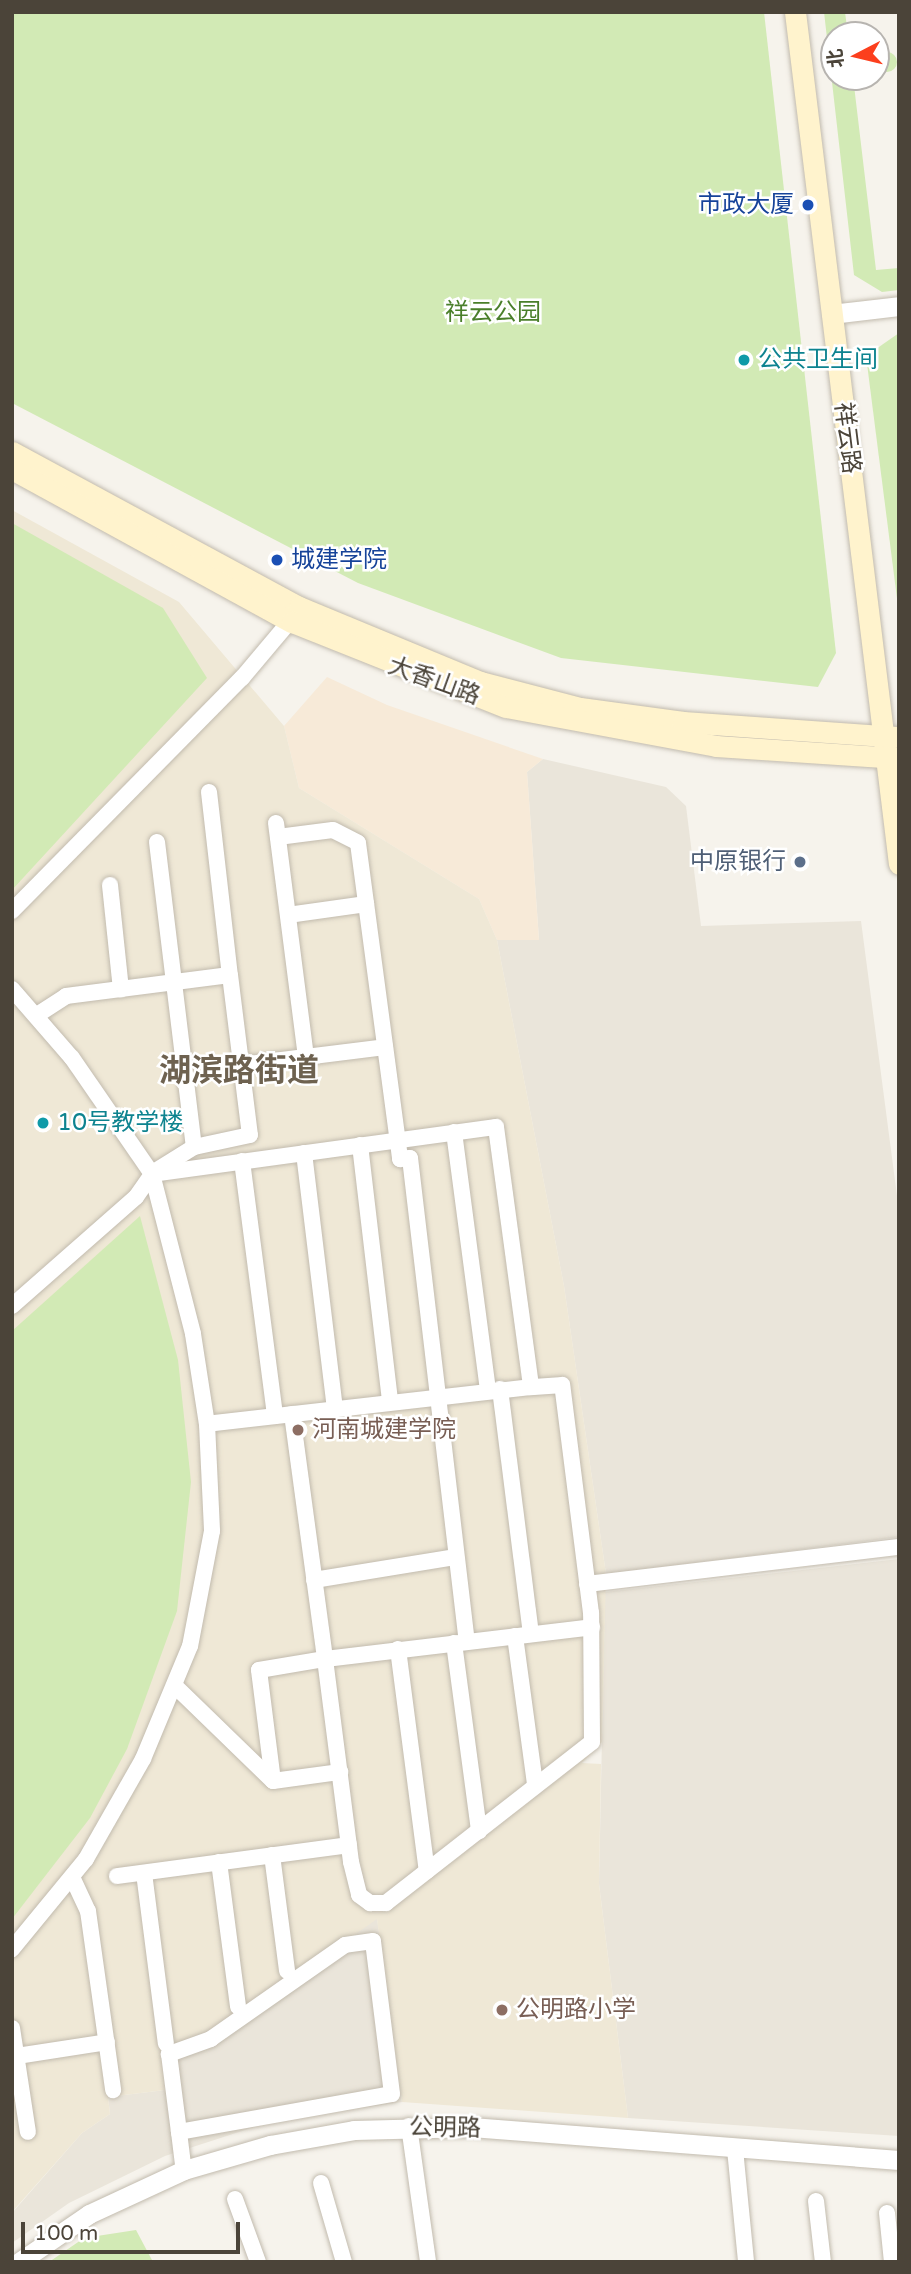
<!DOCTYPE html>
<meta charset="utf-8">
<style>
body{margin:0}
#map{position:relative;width:911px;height:2274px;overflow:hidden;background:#f6f3ec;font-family:"Varela Round","Noto Sans SC",sans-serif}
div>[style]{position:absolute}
.residential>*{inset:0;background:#eae5da}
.commercial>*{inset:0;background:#f7ead8}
.education>*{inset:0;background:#efe8d6}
.green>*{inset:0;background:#d2eab5}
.round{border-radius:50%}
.roads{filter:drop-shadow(0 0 2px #c2bbae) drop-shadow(0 0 2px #c2bbae)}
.minor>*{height:16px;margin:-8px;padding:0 8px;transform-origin:8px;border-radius:8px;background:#fff}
.tertiary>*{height:19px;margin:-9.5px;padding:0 9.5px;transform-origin:9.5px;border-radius:9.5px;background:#fff}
.secondary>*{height:21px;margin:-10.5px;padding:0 10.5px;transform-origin:10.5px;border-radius:10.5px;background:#fff3cd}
.dots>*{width:19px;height:19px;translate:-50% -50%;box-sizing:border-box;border:4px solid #fff;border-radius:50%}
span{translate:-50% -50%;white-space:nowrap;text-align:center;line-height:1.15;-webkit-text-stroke:5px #fff;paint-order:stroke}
.transit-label{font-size:24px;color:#164399}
.right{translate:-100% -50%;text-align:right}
.left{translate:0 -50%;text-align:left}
.park-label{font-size:24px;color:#4a7f2a}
.culture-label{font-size:24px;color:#0d838f}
.street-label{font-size:24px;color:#4b4439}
.service-label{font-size:24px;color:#4e5e75}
.education-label{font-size:24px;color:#785e54}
.district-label{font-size:32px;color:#6e6250;font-weight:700}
.frame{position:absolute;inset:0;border:14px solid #4b4439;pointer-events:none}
.north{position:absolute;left:820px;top:21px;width:70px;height:70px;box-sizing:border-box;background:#fff;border:2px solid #b7b4b0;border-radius:50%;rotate:263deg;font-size:19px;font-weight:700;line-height:28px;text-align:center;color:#4b4439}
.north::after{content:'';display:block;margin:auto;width:24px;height:32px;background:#fc3f1d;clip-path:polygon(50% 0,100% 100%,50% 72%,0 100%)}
.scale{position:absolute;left:21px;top:2222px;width:219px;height:32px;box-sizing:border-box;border:4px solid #4b4439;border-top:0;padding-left:9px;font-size:21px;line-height:24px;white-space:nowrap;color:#4b4439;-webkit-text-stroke:5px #fff;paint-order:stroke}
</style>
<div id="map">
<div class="residential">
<i style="clip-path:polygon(543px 759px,666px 787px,686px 806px,701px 926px,861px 921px,899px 1211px,899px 1537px,606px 1574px,564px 1286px,497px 940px,539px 939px,527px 772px)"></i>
<i style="clip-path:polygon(899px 1559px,899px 2136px,628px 2118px,599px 1884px,605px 1592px)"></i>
<i style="clip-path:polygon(377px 1918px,402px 2102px,273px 2121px,165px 2156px,69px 2203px,12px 2243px,12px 2213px,82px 2133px,110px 2114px,108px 2097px,165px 2090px,161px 2050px)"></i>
</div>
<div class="commercial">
<i style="clip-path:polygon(327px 677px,387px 705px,543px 759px,527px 772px,539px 940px,497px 940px,479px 899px,299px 788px,284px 726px)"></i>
</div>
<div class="education">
<i style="clip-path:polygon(12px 510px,179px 602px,284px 726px,299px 788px,479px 899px,497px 940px,564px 1286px,606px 1574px,602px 1742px,582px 1763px,601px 1764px,599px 1884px,628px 2118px,402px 2102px,377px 1919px,211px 2036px,161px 2050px,165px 2090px,108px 2097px,110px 2114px,82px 2133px,12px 2212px)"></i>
</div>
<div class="green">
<i style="clip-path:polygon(12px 12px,764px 12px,836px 653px,818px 687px,561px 658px,358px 583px,12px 403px)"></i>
<i style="clip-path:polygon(824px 12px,845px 12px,848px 35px,834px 35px,834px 77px,853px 77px,876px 270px,899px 268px,899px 290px,882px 292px,854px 275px)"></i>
<i class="round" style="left:877px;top:52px;width:20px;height:20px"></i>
<i style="clip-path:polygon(899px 333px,899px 614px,866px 356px)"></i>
<i style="clip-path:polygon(12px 523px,163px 608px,207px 678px,12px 890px)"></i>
<i style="clip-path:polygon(140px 1216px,178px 1360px,191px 1482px,177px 1611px,127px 1749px,90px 1818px,12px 1919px,12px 1331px)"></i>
<i style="clip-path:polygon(136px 2230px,153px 2262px,49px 2262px,84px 2238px)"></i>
</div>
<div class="roads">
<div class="minor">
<i style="left:209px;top:792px;width:184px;rotate:83.5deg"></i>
<i style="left:276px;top:823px;width:236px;rotate:82.7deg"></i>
<i style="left:278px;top:837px;width:55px;rotate:-7.3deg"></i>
<i style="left:333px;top:830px;width:28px;rotate:27deg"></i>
<i style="left:358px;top:843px;width:319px;rotate:82.4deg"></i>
<i style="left:400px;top:1159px;width:10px;rotate:-6deg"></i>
<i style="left:410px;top:1158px;width:486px;rotate:83.3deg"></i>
<i style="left:157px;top:842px;width:307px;rotate:83.1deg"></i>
<i style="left:194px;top:1147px;width:44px;rotate:148.1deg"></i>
<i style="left:110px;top:885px;width:105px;rotate:84deg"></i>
<i style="left:12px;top:911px;width:327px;rotate:-45.4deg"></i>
<i style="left:242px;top:678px;width:82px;rotate:-49.9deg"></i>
<i style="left:288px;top:915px;width:79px;rotate:-8deg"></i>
<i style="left:12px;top:989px;width:91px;rotate:49deg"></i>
<i style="left:72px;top:1058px;width:141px;rotate:55.4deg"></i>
<i style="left:152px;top:1174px;width:165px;rotate:75.6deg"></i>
<i style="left:193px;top:1334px;width:91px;rotate:81.2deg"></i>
<i style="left:207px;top:1424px;width:107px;rotate:87.3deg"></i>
<i style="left:212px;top:1531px;width:117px;rotate:100.8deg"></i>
<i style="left:190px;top:1646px;width:122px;rotate:112.6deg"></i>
<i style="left:143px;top:1759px;width:115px;rotate:119.7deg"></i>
<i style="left:86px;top:1859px;width:117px;rotate:129.4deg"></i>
<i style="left:37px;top:1015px;width:35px;rotate:-33deg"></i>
<i style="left:66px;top:996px;width:165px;rotate:-7.3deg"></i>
<i style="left:230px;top:975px;width:161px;rotate:82.9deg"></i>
<i style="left:250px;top:1135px;width:57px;rotate:167.9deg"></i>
<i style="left:241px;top:1065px;width:145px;rotate:-7.1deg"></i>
<i style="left:454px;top:1132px;width:259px;rotate:82.5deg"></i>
<i style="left:360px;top:1145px;width:258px;rotate:83.3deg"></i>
<i style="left:304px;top:1153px;width:257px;rotate:83.1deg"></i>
<i style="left:242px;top:1161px;width:257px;rotate:82.6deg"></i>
<i style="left:12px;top:1306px;width:165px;rotate:-41.3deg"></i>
<i style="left:136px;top:1197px;width:28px;rotate:-55deg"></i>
<i style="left:152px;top:1174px;width:347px;rotate:-7.8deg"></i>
<i style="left:496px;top:1127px;width:262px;rotate:82.3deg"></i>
<i style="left:531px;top:1387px;width:326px;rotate:173.5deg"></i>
<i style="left:500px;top:1389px;width:247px;rotate:82.8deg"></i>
<i style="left:292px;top:1414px;width:247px;rotate:82.3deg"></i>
<i style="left:325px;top:1659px;width:269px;rotate:-6.8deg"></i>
<i style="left:314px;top:1580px;width:144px;rotate:-9.2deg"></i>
<i style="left:587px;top:1584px;width:314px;rotate:-6.8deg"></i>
<i style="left:515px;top:1636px;width:149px;rotate:82.3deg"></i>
<i style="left:454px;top:1643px;width:190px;rotate:82.4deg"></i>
<i style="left:398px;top:1649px;width:224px;rotate:82.6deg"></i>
<i style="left:175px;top:1686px;width:136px;rotate:44.1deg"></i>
<i style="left:273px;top:1781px;width:112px;rotate:-97.2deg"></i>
<i style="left:259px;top:1670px;width:67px;rotate:-9.5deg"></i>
<i style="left:325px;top:1659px;width:205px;rotate:82.7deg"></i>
<i style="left:351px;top:1862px;width:34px;rotate:76deg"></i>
<i style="left:359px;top:1895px;width:14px;rotate:36deg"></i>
<i style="left:370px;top:1903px;width:16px"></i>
<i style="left:386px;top:1903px;width:261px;rotate:-38deg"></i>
<i style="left:592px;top:1742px;width:129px;rotate:-90.4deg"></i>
<i style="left:591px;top:1613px;width:230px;rotate:-97.2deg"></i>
<i style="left:562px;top:1385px;width:31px;rotate:176deg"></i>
<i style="left:273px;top:1781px;width:68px;rotate:-7.7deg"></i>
<i style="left:272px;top:1855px;width:117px;rotate:82.6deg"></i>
<i style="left:219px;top:1862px;width:146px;rotate:82.5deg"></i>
<i style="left:144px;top:1873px;width:172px;rotate:82.7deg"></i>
<i style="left:117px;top:1876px;width:234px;rotate:-7.6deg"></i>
<i style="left:72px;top:1877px;width:38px;rotate:65deg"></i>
<i style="left:88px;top:1911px;width:181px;rotate:82deg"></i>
<i style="left:12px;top:2028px;width:105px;rotate:81.3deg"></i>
<i style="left:17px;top:2056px;width:91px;rotate:-8.8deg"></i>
<i style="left:409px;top:2126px;width:137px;rotate:82deg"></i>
<i style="left:179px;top:2132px;width:216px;rotate:-10.1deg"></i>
<i style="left:392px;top:2094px;width:154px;rotate:-97.1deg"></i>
<i style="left:373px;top:1941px;width:28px;rotate:172deg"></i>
<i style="left:345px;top:1945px;width:164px;rotate:145deg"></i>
<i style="left:211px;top:2039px;width:45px;rotate:160.3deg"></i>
<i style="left:169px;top:2054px;width:79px;rotate:82.7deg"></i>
<i style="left:179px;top:2132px;width:38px;rotate:83deg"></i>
<i style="left:735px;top:2149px;width:114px;rotate:84.4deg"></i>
<i style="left:321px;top:2183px;width:82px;rotate:73.8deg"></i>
<i style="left:235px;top:2199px;width:67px;rotate:69.9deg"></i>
<i style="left:816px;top:2201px;width:61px;rotate:83.5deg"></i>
<i style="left:887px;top:2213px;width:49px;rotate:84.2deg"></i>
</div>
<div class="tertiary">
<i style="left:831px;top:314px;width:68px;rotate:-6.7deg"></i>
<i style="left:19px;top:2262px;width:85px;rotate:-34.4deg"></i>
<i style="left:89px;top:2214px;width:105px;rotate:-24.9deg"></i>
<i style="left:184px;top:2170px;width:90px;rotate:-16.2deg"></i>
<i style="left:270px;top:2145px;width:85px;rotate:-10.1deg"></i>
<i style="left:354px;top:2130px;width:117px;rotate:-1.5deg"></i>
<i style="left:471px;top:2127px;width:429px;rotate:4.4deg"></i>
</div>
<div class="secondary">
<i style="left:795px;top:12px;width:858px;rotate:83.04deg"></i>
<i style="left:12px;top:452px;width:326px;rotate:28.4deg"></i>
<i style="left:299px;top:607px;width:196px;rotate:22.5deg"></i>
<i style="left:480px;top:682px;width:103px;rotate:14.6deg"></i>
<i style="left:580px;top:708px;width:104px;rotate:7.7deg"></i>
<i style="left:683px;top:722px;width:217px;rotate:4deg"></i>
<i style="left:12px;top:469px;width:319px;rotate:28.7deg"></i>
<i style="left:292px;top:622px;width:230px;rotate:21.7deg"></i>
<i style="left:506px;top:707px;width:214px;rotate:10.5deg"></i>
<i style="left:716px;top:746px;width:183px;rotate:3.8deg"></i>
</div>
</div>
<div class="dots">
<i style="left:808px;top:205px;background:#1a4fb4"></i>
<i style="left:744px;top:360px;background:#0f9aa8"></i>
<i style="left:277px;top:560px;background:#1a4fb4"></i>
<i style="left:800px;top:862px;background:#5c6f8a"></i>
<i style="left:43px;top:1123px;background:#0f9aa8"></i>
<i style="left:298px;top:1430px;background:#8d6e63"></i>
<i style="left:502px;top:2010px;background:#8d6e63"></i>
</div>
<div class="transit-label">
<span class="right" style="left:794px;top:205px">市政大厦</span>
<span class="left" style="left:291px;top:560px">城建学院</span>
</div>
<div class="park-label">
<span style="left:493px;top:313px">祥云公园</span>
</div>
<div class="culture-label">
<span class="left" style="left:758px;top:360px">公共卫生间</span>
<span class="left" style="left:57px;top:1123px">10号教学楼</span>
</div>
<div class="street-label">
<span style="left:847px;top:438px;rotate:83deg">祥云路</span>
<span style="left:434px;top:681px;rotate:20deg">大香山路</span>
<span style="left:445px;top:2128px;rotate:1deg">公明路</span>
</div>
<div class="service-label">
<span class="right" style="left:786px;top:862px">中原银行</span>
</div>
<div class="education-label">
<span class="left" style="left:312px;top:1430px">河南城建学院</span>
<span class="left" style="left:516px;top:2010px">公明路小学</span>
</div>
<div class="district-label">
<span style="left:239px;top:1071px">湖滨路街道</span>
</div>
<div class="frame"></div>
<div class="north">北</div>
<div class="scale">100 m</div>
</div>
